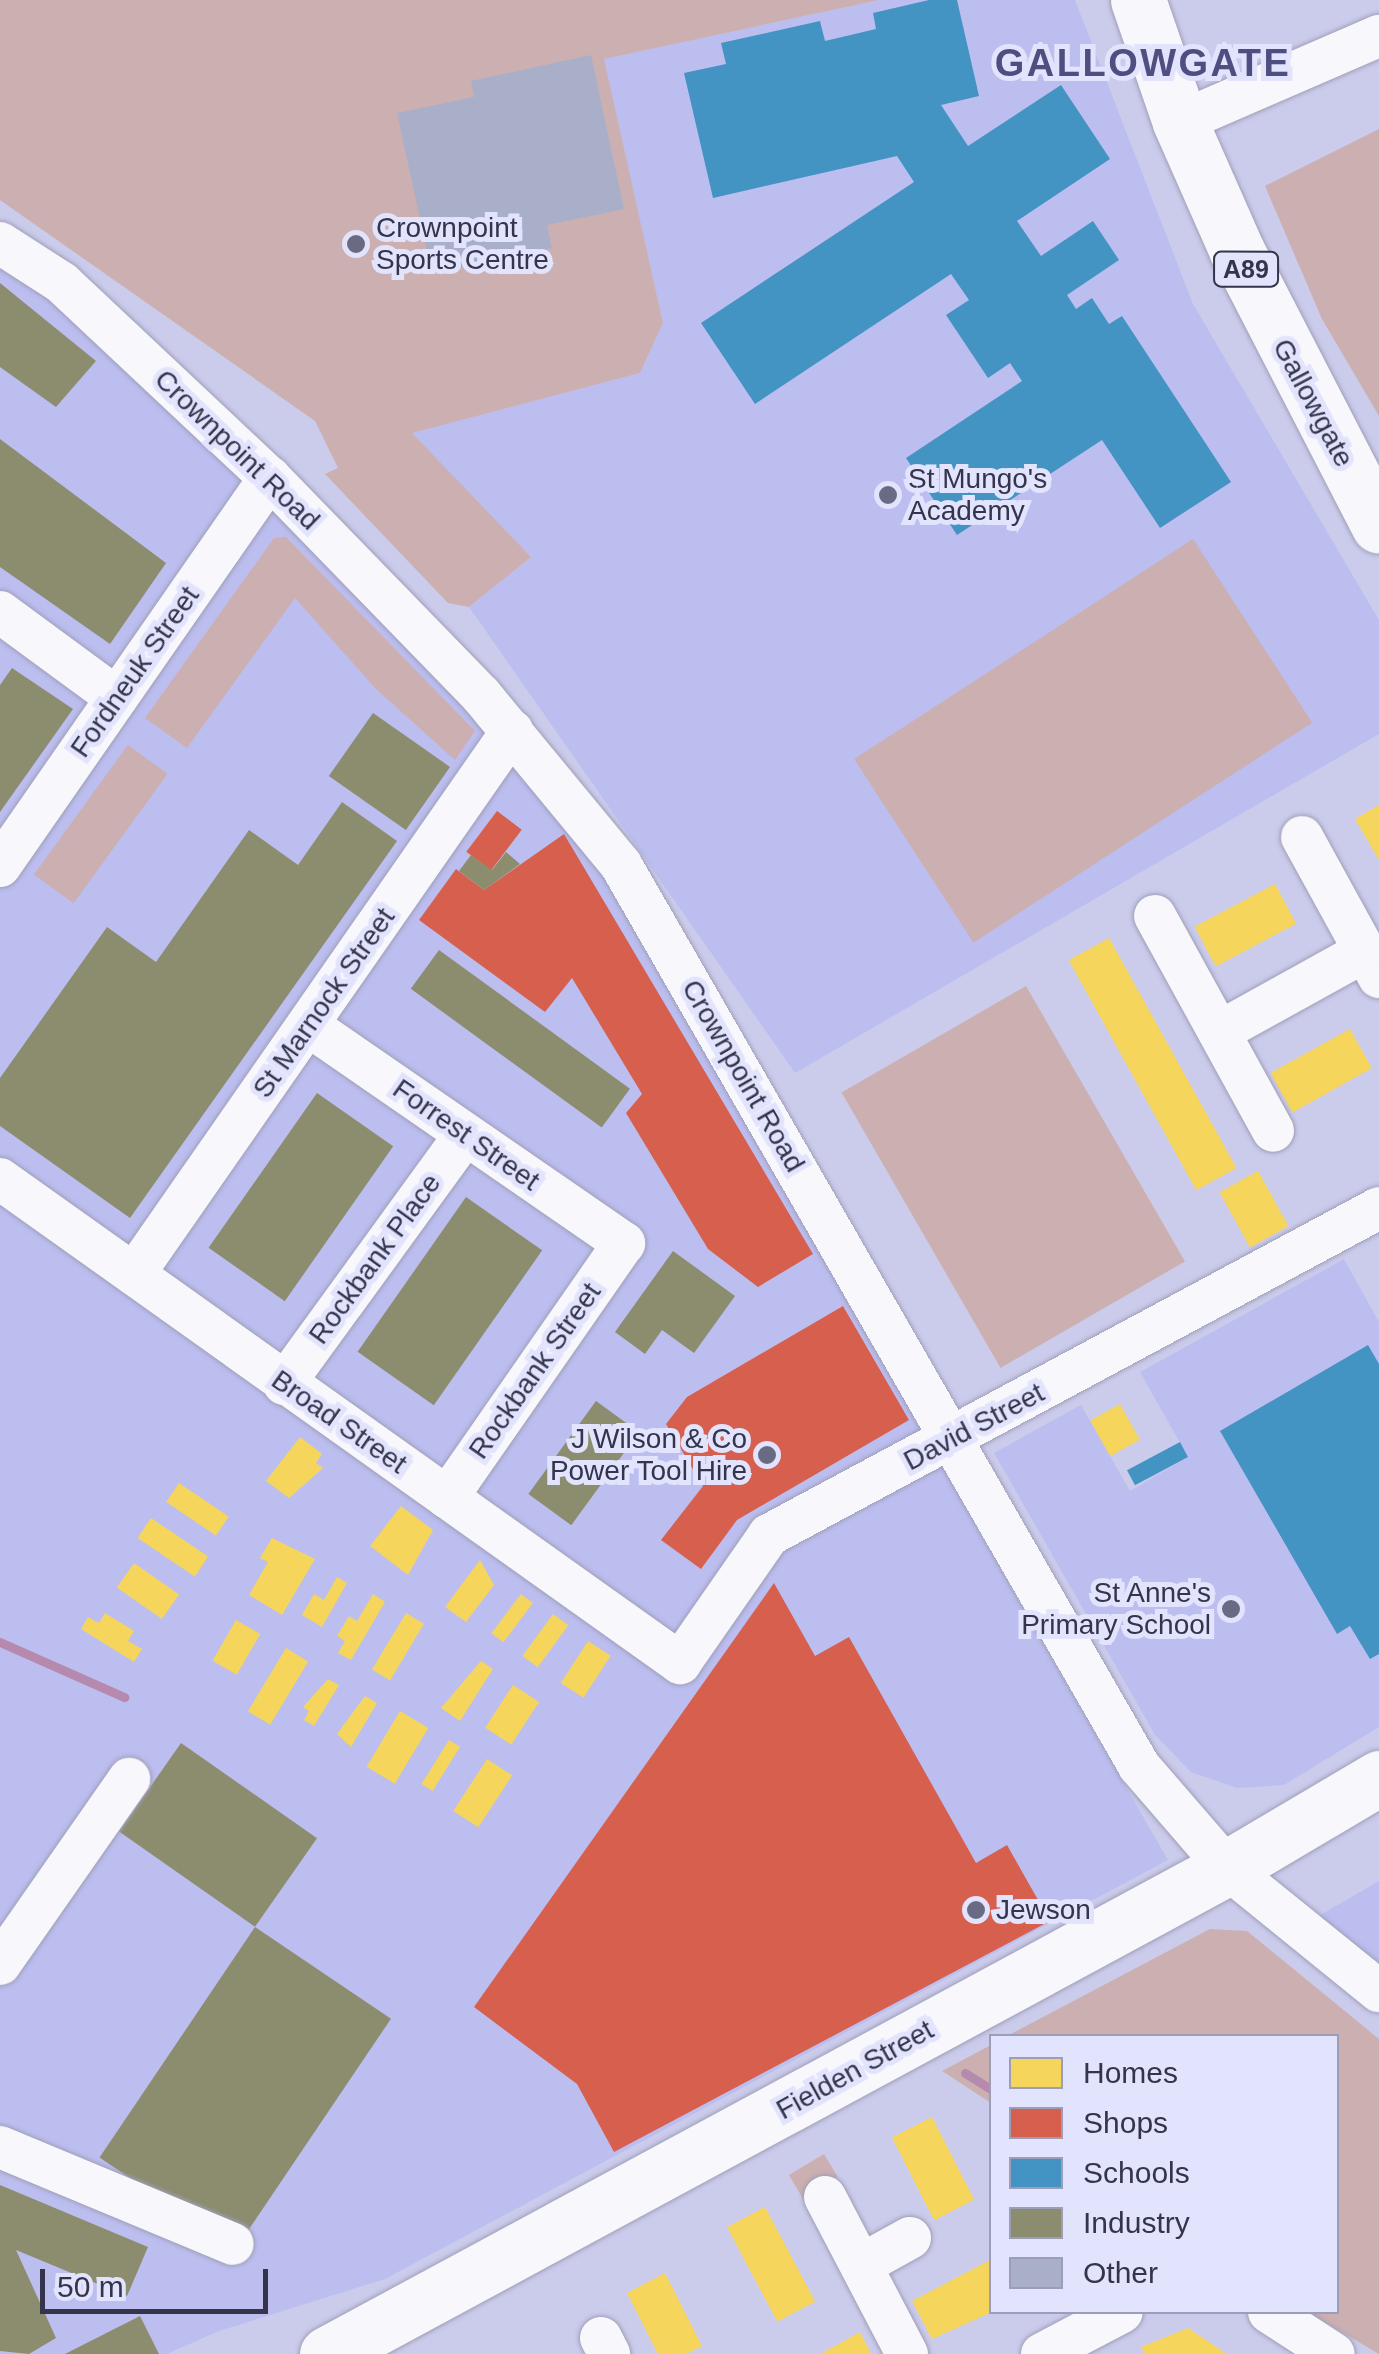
<!DOCTYPE html>
<style>
body{margin:0}
#map{position:relative;width:1379px;height:2354px;overflow:hidden;background:#cbccec;font-family:Arial,sans-serif}
div>[style]{position:absolute}
.built>*{inset:0;background:#bcbef0}
.green>*{inset:0;background:#ccafb1;transform-origin:0 0}
.homes>*{inset:0;background:#f6d55c;transform-origin:0 0}
.shops>*{inset:0;background:#d6604d;transform-origin:0 0}
.schools>*{inset:0;background:#4393c3;transform-origin:0 0}
.industry>*{inset:0;background:#8c8c6e;transform-origin:0 0}
.stream>*{height:9px;margin:-4.5px;padding:0 4.5px;transform-origin:4.5px;border-radius:4.5px;background:#b58aae}
.building>*{inset:0;background:#a9afc9}
.roads{filter:drop-shadow(0 0 2px #9f9fb8) drop-shadow(0 0 2px #9f9fb8)}
.minor>*{height:42px;margin:-21px;padding:0 21px;transform-origin:21px;border-radius:21px;background:#f7f7fc}
.major>*{height:55px;margin:-27.5px;padding:0 27.5px;transform-origin:27.5px;border-radius:27.5px;background:#f7f7fc}
.dots>*{width:28px;height:28px;translate:-50% -50%;box-sizing:border-box;border:5px solid #e2e3fc;border-radius:50%}
span{translate:-50% -50%;white-space:nowrap;text-align:center;line-height:1.15;-webkit-text-stroke:10px #e2e3fc;paint-order:stroke}
.shield-label span{padding:2px 8px;background:#e2e3fc;border:2px solid;border-radius:8px;-webkit-text-stroke-width:0}
.shield-label{font-size:25px;color:#34354c;font-weight:700}
.poi-label{font-size:28px;color:#34354c}
.left{translate:0 -50%;text-align:left}
.right{translate:-100% -50%;text-align:right}
.street-label{font-size:28px;color:#34354c}
.district-label{font-size:38px;color:#4f4e81;font-weight:700;letter-spacing:2.5px}
.legend{position:absolute;left:989px;top:2034px;width:350px;height:280px;box-sizing:border-box;background:#e2e3fc;border:2px solid #9c9db6;margin:0;padding:12px 18px;list-style:none;font-size:30px;color:#34354c}
.legend li{display:flex;align-items:center;gap:20px;height:50px}
.legend b{width:50px;border:2px solid #9c9db6}
.scale{position:absolute;left:40px;top:2269px;width:228px;height:45px;box-sizing:border-box;border:5px solid #34354c;border-top:0;padding-left:12px;font-size:30px;line-height:35px;white-space:nowrap;color:#34354c;-webkit-text-stroke:8px #e2e3fc;paint-order:stroke}
</style>
<div id="map">
<div class="built">
<i style="clip-path:polygon(879px 0,1075px 0,1193px 304px,1379px 620px,1379px 734px,795px 1073px,469px 607px,531px 557px,411px 433px,640px 373px,663px 323px,603px 59px)"></i>
<i style="clip-path:polygon(0 236px,489px 689px,765px 1110px,918px 1425px,1168px 1860px,385px 2279px,219px 2331px,167px 2354px,0 2354px)"></i>
<i style="clip-path:polygon(1344px 1259px,1379px 1322px,1379px 1727px,1284px 1785px,1237px 1788px,1191px 1772px,1155px 1735px,994px 1453px,1081px 1405px,1130px 1491px,1188px 1457px,1140px 1372px)"></i>
<i style="clip-path:polygon(1379px 1881px,1379px 1967px,1317px 1917px)"></i>
</div>
<div class="green">
<i style="clip-path:polygon(0 0,879px 0,604px 59px,663px 323px,640px 373px,412px 433px,531px 557px,469px 607px,448px 603px,325px 474px,338px 468px,315px 421px,0 200px)"></i>
<i style="clip-path:polygon(1379px 129px,1379px 416px,1322px 319px,1265px 186px)"></i>
<i style="clip-path:polygon(286px 537px,475px 731px,455px 760px,376px 689px,295px 598px,187px 748px,145px 718px,274px 538px)"></i>
<i style="left:1193px;top:539px;width:219px;height:404px;rotate:57deg"></i>
<i style="left:128px;top:745px;width:49px;height:160px;rotate:36deg"></i>
<i style="left:1026px;top:986px;width:318px;height:213px;rotate:60deg"></i>
<i style="clip-path:polygon(1210px 1929px,1247px 1931px,1379px 2039px,1379px 2354px,1308px 2312px,1336px 2312px,1336px 2036px,1007px 2036px)"></i>
<i style="clip-path:polygon(991px 2045px,991px 2103px,942px 2071px)"></i>
<i style="left:824px;top:2154px;width:27px;height:41px;rotate:59deg"></i>
</div>
<div class="homes">
<i style="clip-path:polygon(1379px 805px,1379px 860px,1355px 819px)"></i>
<i style="left:1275px;top:884px;width:45px;height:91px;rotate:62deg"></i>
<i style="left:1109px;top:938px;width:263px;height:46px;rotate:61deg"></i>
<i style="left:1350px;top:1029px;width:45px;height:91px;rotate:61deg"></i>
<i style="left:1258px;top:1171px;width:63px;height:44px;rotate:61deg"></i>
<i style="left:1120px;top:1404px;width:41px;height:34px;rotate:61deg"></i>
<i style="clip-path:polygon(300px 1437px,322px 1454px,316px 1463px,323px 1468px,289px 1498px,266px 1481px)"></i>
<i style="left:179px;top:1483px;width:60px;height:23px;rotate:34deg"></i>
<i style="clip-path:polygon(401px 1506px,433px 1530px,408px 1575px,370px 1546px)"></i>
<i style="left:151px;top:1518px;width:69px;height:24px;rotate:34deg"></i>
<i style="clip-path:polygon(272px 1538px,315px 1559px,282px 1615px,249px 1595px,268px 1562px,260px 1558px)"></i>
<i style="clip-path:polygon(480px 1560px,494px 1585px,466px 1622px,445px 1607px)"></i>
<i style="left:134px;top:1563px;width:55px;height:30px;rotate:35deg"></i>
<i style="clip-path:polygon(337px 1577px,347px 1583px,322px 1627px,302px 1615px,314px 1594px,324px 1600px)"></i>
<i style="clip-path:polygon(373px 1594px,385px 1602px,351px 1660px,338px 1653px,345px 1641px,337px 1636px,349px 1616px,357px 1621px)"></i>
<i style="left:521px;top:1594px;width:15px;height:49px;rotate:37deg"></i>
<i style="clip-path:polygon(105px 1613px,134px 1631px,128px 1641px,142px 1649px,134px 1662px,81px 1629px,88px 1617px,99px 1623px)"></i>
<i style="left:406px;top:1613px;width:21px;height:66px;rotate:31deg"></i>
<i style="left:553px;top:1614px;width:19px;height:52px;rotate:36deg"></i>
<i style="left:236px;top:1620px;width:28px;height:47px;rotate:30deg"></i>
<i style="left:588px;top:1641px;width:27px;height:50px;rotate:33deg"></i>
<i style="left:286px;top:1648px;width:26px;height:74px;rotate:31deg"></i>
<i style="clip-path:polygon(481px 1661px,493px 1669px,460px 1721px,441px 1708px)"></i>
<i style="clip-path:polygon(328px 1679px,339px 1685px,314px 1726px,304px 1720px,309px 1711px,303px 1707px)"></i>
<i style="left:513px;top:1685px;width:31px;height:51px;rotate:33deg"></i>
<i style="clip-path:polygon(365px 1696px,377px 1703px,351px 1747px,337px 1734px)"></i>
<i style="left:400px;top:1711px;width:33px;height:65px;rotate:31deg"></i>
<i style="left:449px;top:1740px;width:13px;height:52px;rotate:32deg"></i>
<i style="left:487px;top:1759px;width:30px;height:62px;rotate:33deg"></i>
<i style="left:932px;top:2117px;width:93px;height:45px;rotate:63deg"></i>
<i style="left:765px;top:2207px;width:107px;height:43px;rotate:62deg"></i>
<i style="clip-path:polygon(992px 2259px,992px 2312px,932px 2339px,912px 2301px)"></i>
<i style="clip-path:polygon(665px 2273px,702px 2346px,686px 2354px,658px 2354px,627px 2293px)"></i>
<i style="clip-path:polygon(1188px 2328px,1227px 2354px,1145px 2354px,1141px 2347px)"></i>
<i style="clip-path:polygon(860px 2332px,871px 2354px,820px 2354px,835px 2346px)"></i>
</div>
<div class="shops">
<i style="left:497px;top:811px;width:31px;height:51px;rotate:37deg"></i>
<i style="clip-path:polygon(564px 834px,813px 1254px,758px 1287px,708px 1249px,626px 1113px,642px 1094px,572px 978px,545px 1012px,419px 920px,456px 869px,484px 890px)"></i>
<i style="clip-path:polygon(843px 1306px,909px 1420px,737px 1520px,701px 1569px,661px 1540px,703px 1486px,666px 1424px,687px 1397px)"></i>
<i style="clip-path:polygon(774px 1583px,815px 1656px,849px 1637px,976px 1863px,1007px 1845px,1050px 1921px,614px 2152px,577px 2084px,474px 2007px)"></i>
</div>
<div class="schools">
<i style="clip-path:polygon(929px 0,957px 0,979px 96px,941px 105px,968px 146px,1061px 85px,1110px 159px,1017px 221px,1041px 256px,1093px 221px,1119px 260px,1067px 295px,1076px 309px,1092px 298px,1109px 324px,1122px 316px,1231px 482px,1160px 528px,1102px 440px,957px 535px,906px 458px,1022px 381px,1010px 363px,988px 378px,946px 315px,969px 300px,951px 274px,755px 404px,701px 323px,914px 182px,897px 156px,713px 198px,684px 73px,726px 64px,721px 43px,820px 21px,825px 41px,876px 29px,873px 13px)"></i>
<i style="clip-path:polygon(1368px 1345px,1379px 1364px,1379px 1654px,1370px 1659px,1350px 1626px,1337px 1634px,1220px 1431px)"></i>
<i style="left:1180px;top:1442px;width:17px;height:60px;rotate:62deg"></i>
</div>
<div class="industry">
<i style="clip-path:polygon(0 283px,96px 361px,56px 407px,0 367px)"></i>
<i style="clip-path:polygon(0 439px,166px 563px,110px 644px,0 567px)"></i>
<i style="clip-path:polygon(12px 668px,73px 709px,0 812px,0 685px)"></i>
<i style="left:373px;top:713px;width:94px;height:77px;rotate:35deg"></i>
<i style="clip-path:polygon(342px 802px,397px 841px,130px 1218px,0 1126px,0 1078px,107px 927px,156px 962px,249px 830px,298px 865px)"></i>
<i style="clip-path:polygon(506px 852px,520px 864px,484px 890px,459px 871px,471px 855px,492px 870px)"></i>
<i style="left:439px;top:950px;width:236px;height:48px;rotate:36deg"></i>
<i style="left:317px;top:1093px;width:93px;height:189px;rotate:35deg"></i>
<i style="left:466px;top:1197px;width:93px;height:189px;rotate:35deg"></i>
<i style="clip-path:polygon(673px 1251px,735px 1296px,694px 1353px,662px 1330px,645px 1354px,615px 1332px)"></i>
<i style="left:596px;top:1401px;width:53px;height:115px;rotate:36deg"></i>
<i style="left:181px;top:1743px;width:166px;height:108px;rotate:35deg"></i>
<i style="left:255px;top:1927px;width:164px;height:278px;rotate:34deg"></i>
<i style="clip-path:polygon(0 2185px,148px 2247px,127px 2296px,16px 2250px,56px 2338px,29px 2354px,0 2351px)"></i>
<i style="clip-path:polygon(140px 2316px,159px 2354px,65px 2354px)"></i>
</div>
<div class="stream">
<i style="left:0;top:1642px;width:136px;rotate:23.9deg"></i>
<i style="left:965px;top:2073px;width:32px;rotate:32deg"></i>
</div>
<div class="building">
<i style="clip-path:polygon(591px 55px,624px 209px,547px 225px,552px 248px,432px 274px,397px 113px,474px 97px,471px 81px)"></i>
</div>
<div class="roads">
<div class="minor">
<i style="left:1180px;top:122px;width:217px;rotate:-23.4deg"></i>
<i style="left:0;top:243px;width:74px;rotate:32.8deg"></i>
<i style="left:62px;top:283px;width:285px;rotate:43.2deg"></i>
<i style="left:270px;top:478px;width:303px;rotate:45.8deg"></i>
<i style="left:481px;top:695px;width:220px;rotate:50.5deg"></i>
<i style="left:621px;top:865px;width:1039px;rotate:60.1deg"></i>
<i style="left:1139px;top:1766px;width:135px;rotate:49.2deg"></i>
<i style="left:1227px;top:1868px;width:196px;rotate:39deg"></i>
<i style="left:0;top:612px;width:145px;rotate:36.3deg"></i>
<i style="left:1302px;top:837px;width:160px;rotate:61.2deg"></i>
<i style="left:0;top:866px;width:473px;rotate:-55.2deg"></i>
<i style="left:1155px;top:916px;width:245px;rotate:61.2deg"></i>
<i style="left:309px;top:1026px;width:383px;rotate:34.6deg"></i>
<i style="left:624px;top:1243px;width:310px;rotate:124.8deg"></i>
<i style="left:1219px;top:1032px;width:167px;rotate:-29deg"></i>
<i style="left:0;top:1179px;width:835px;rotate:35.44deg"></i>
<i style="left:680px;top:1663px;width:156px;rotate:-55.2deg"></i>
<i style="left:769px;top:1535px;width:692px;rotate:-28.19deg"></i>
<i style="left:134px;top:1274px;width:662px;rotate:-55.16deg"></i>
<i style="left:284px;top:1384px;width:308px;rotate:-54deg"></i>
<i style="left:0;top:1964px;width:226px;rotate:-55.1deg"></i>
<i style="left:0;top:2147px;width:252px;rotate:22.6deg"></i>
<i style="left:825px;top:2197px;width:177px;rotate:62.4deg"></i>
<i style="left:861px;top:2265px;width:56px;rotate:-28.9deg"></i>
<i style="left:1269px;top:2312px;width:77px;rotate:32.9deg"></i>
<i style="left:601px;top:2338px;width:18px;rotate:63deg"></i>
<i style="left:1042px;top:2354px;width:90px;rotate:-27.7deg"></i>
</div>
<div class="major">
<i style="left:1138px;top:0;width:129px;rotate:71deg"></i>
<i style="left:1180px;top:122px;width:141px;rotate:66.2deg"></i>
<i style="left:1237px;top:251px;width:309px;rotate:62.7deg"></i>
<i style="left:327px;top:2354px;width:1023px;rotate:-28.37deg"></i>
<i style="left:1227px;top:1868px;width:177px;rotate:-30.6deg"></i>
</div>
</div>
<div class="dots">
<i style="left:356px;top:244px;background:#696a84"></i>
<i style="left:888px;top:495px;background:#696a84"></i>
<i style="left:767px;top:1455px;background:#696a84"></i>
<i style="left:1231px;top:1609px;background:#696a84"></i>
<i style="left:976px;top:1910px;background:#696a84"></i>
</div>
<div class="shield-label">
<span style="left:1246px;top:269px">A89</span>
</div>
<div class="poi-label">
<span class="left" style="left:376px;top:244px">Crownpoint<br>Sports Centre</span>
<span class="left" style="left:908px;top:495px">St Mungo's<br>Academy</span>
<span class="right" style="left:747px;top:1455px">J Wilson &amp; Co<br>Power Tool Hire</span>
<span class="right" style="left:1211px;top:1609px">St Anne's<br>Primary School</span>
<span class="left" style="left:996px;top:1910px">Jewson</span>
</div>
<div class="street-label">
<span style="left:1313px;top:403px;rotate:62deg">Gallowgate</span>
<span style="left:237px;top:450px;rotate:44deg">Crownpoint Road</span>
<span style="left:135px;top:672px;rotate:-55deg">Fordneuk Street</span>
<span style="left:324px;top:1003px;rotate:-55deg">St Marnock Street</span>
<span style="left:743px;top:1076px;rotate:60deg">Crownpoint Road</span>
<span style="left:466px;top:1135px;rotate:35deg">Forrest Street</span>
<span style="left:375px;top:1259px;rotate:-54deg">Rockbank Place</span>
<span style="left:535px;top:1371px;rotate:-55deg">Rockbank Street</span>
<span style="left:339px;top:1422px;rotate:35deg">Broad Street</span>
<span style="left:974px;top:1427px;rotate:-28deg">David Street</span>
<span style="left:855px;top:2070px;rotate:-29deg">Fielden Street</span>
</div>
<div class="district-label">
<span style="left:1143px;top:64px">GALLOWGATE</span>
</div>
<ul class="legend">
<li><b style="height:28px;background:#f6d55c"></b>Homes</li>
<li><b style="height:28px;background:#d6604d"></b>Shops</li>
<li><b style="height:28px;background:#4393c3"></b>Schools</li>
<li><b style="height:28px;background:#8c8c6e"></b>Industry</li>
<li><b style="height:28px;background:#a9afc9"></b>Other</li>
</ul>
<div class="scale">50 m</div>
</div>
